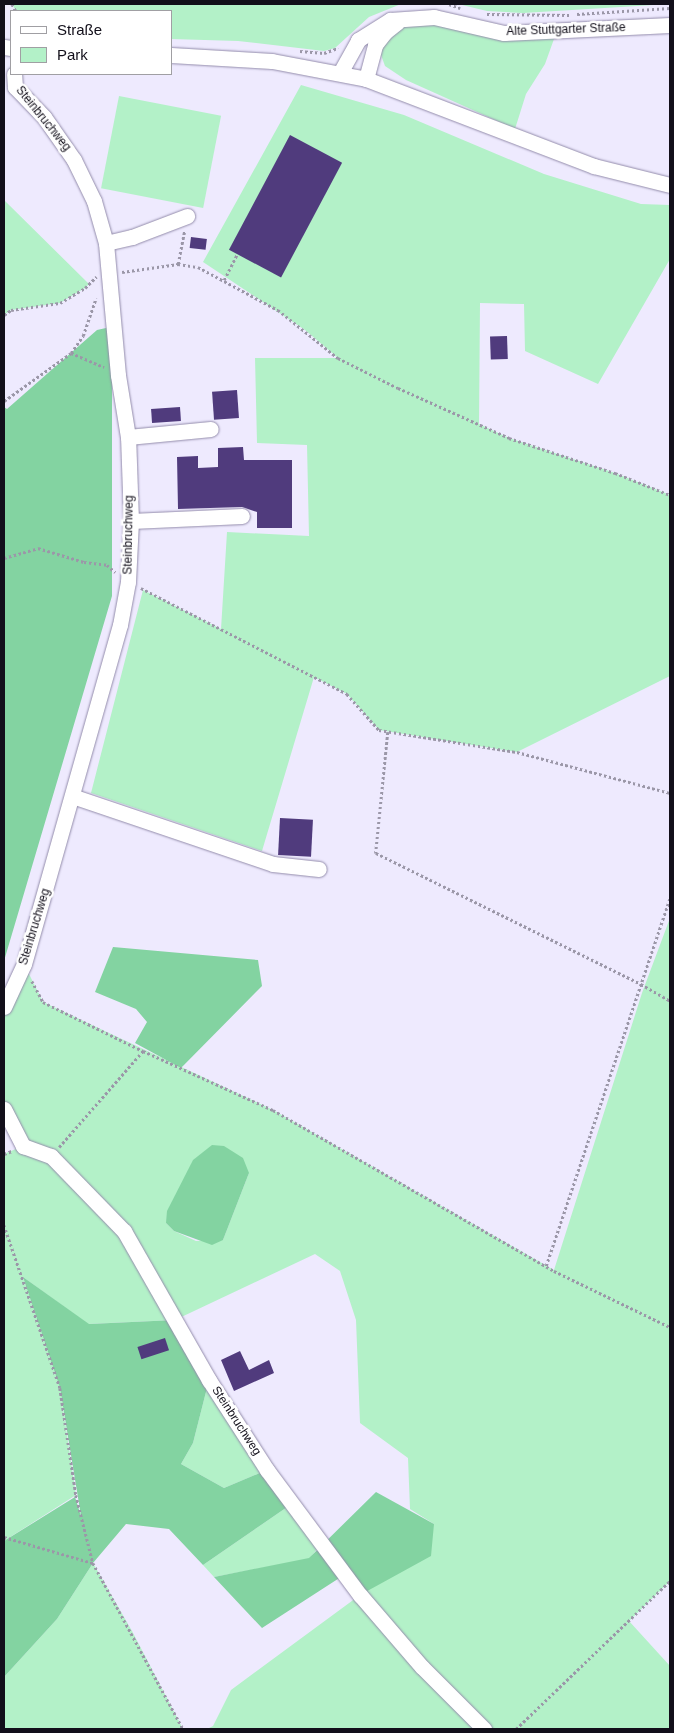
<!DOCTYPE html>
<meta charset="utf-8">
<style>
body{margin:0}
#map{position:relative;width:674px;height:1733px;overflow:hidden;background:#eeeafe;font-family:Arial,sans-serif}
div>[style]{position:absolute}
.green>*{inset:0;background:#b3f1c8;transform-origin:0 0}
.forest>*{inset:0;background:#83d3a1}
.building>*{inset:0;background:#503b7d;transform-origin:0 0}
.path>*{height:2.5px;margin-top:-1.25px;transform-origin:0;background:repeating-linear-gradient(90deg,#9b97a8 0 2.5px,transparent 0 5px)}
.roads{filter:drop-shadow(0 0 1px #938cab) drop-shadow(0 0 1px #938cab)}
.minor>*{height:15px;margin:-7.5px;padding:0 7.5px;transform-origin:7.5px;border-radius:7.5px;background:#fff}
span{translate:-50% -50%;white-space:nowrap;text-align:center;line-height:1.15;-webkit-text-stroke:5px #fff;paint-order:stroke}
.street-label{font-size:12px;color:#120f1a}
.frame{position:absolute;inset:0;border:5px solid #120f1a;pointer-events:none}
.legend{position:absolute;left:10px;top:10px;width:162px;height:65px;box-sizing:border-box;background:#fff;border:1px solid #a09fa3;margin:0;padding:6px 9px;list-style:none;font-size:15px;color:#120f1a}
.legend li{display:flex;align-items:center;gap:10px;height:25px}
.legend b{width:25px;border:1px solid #a09fa3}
</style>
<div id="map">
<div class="green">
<i style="clip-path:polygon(12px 4px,401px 4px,369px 17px,335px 48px,324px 51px,238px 41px,171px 39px,171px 11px,16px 11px)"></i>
<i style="clip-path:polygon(458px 4px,670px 4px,523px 13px,487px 11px)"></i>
<i style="clip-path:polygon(433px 23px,501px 39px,554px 39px,545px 64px,526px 94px,515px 129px,406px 80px,385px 66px,381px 55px,383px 43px,400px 27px)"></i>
<i style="clip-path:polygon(301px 85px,404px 115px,544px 174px,641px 204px,670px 205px,670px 259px,598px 384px,525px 351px,524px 304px,480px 303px,479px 424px,509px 438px,615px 473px,670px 495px,670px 676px,517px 752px,379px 730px,347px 694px,314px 677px,262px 851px,91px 793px,143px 590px,221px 629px,227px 532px,309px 536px,307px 445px,257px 443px,255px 358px,338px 358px,305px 330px,203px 262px)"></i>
<i style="left:119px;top:96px;width:104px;height:94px;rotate:11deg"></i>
<i style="clip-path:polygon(4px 200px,89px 284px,85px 288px,60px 303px,11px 310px,4px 315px)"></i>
<i style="clip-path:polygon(evenodd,670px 918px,670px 1581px,629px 1621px,670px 1666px,670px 1729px,207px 1729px,213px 1726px,231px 1690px,360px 1595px,434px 1524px,410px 1509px,408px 1458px,360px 1423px,356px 1320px,340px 1271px,315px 1254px,175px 1320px,88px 1324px,23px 1277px,60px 1388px,76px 1495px,4px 1541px,4px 1154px,23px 1146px,4px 1109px,4px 1007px,24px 964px,43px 1002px,273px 1110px,554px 1270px,642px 993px,670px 918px,249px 1173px,223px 1240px,196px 1241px,174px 1231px,166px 1223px,249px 1173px)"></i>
<i style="clip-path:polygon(209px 1380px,267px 1470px,224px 1488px,181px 1464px,193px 1443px)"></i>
<i style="clip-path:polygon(293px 1503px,321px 1544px,309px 1559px,214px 1577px,203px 1565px)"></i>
<i style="clip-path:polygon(93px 1563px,132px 1631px,183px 1729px,4px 1729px,4px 1677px,57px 1619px)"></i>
</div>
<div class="forest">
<i style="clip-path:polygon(115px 326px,112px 364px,112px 596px,4px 961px,4px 407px,7px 409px,97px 330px)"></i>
<i style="clip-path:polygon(113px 947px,258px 960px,262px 986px,181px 1068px,135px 1043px,147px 1022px,136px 1009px,95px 992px)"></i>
<i style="clip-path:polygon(212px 1145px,224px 1146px,243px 1158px,249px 1173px,223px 1240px,212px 1245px,174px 1231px,166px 1223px,167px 1211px,193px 1160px)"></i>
<i style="clip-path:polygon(23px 1277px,89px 1324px,175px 1320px,209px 1380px,193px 1443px,181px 1464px,224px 1488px,267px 1470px,293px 1503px,203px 1565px,169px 1529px,126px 1524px,93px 1563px,57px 1619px,4px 1677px,4px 1541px,75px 1497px,81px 1516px,60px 1388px)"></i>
<i style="clip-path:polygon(376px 1492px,434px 1524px,431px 1556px,360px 1595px,344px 1575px,262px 1628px,214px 1577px,309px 1558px)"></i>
</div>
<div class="building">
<i style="left:290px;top:135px;width:59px;height:130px;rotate:28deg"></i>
<i style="left:191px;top:237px;width:16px;height:11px;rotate:7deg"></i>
<i style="left:507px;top:336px;width:23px;height:17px;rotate:88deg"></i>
<i style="left:237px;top:390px;width:28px;height:25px;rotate:86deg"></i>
<i style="left:180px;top:407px;width:14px;height:29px;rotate:86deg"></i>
<i style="clip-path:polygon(243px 447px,244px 460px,292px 460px,292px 528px,257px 528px,257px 512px,242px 507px,178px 509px,177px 457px,198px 456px,198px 468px,218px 467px,218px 448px)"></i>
<i style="left:280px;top:818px;width:33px;height:37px;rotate:3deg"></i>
<i style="left:165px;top:1338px;width:13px;height:29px;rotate:72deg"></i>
<i style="clip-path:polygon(240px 1351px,249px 1370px,269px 1360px,274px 1373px,234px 1391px,221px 1360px)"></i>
</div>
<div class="path">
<i style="left:12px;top:4px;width:8px;rotate:60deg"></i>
<i style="left:449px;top:4px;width:12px;rotate:20deg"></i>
<i style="left:487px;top:14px;width:82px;rotate:0.7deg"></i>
<i style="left:577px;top:14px;width:93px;rotate:-3.7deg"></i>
<i style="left:300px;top:51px;width:24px;rotate:5deg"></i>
<i style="left:324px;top:53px;width:15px;rotate:-20deg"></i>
<i style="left:178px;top:264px;width:33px;rotate:-79deg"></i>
<i style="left:122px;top:272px;width:57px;rotate:-8.1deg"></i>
<i style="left:178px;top:264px;width:20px;rotate:9deg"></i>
<i style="left:198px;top:267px;width:91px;rotate:28.3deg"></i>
<i style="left:278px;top:310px;width:77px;rotate:38.7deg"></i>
<i style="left:338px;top:358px;width:67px;rotate:26.6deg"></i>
<i style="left:398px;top:388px;width:122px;rotate:24.2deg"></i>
<i style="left:509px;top:438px;width:112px;rotate:18.3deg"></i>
<i style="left:615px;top:473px;width:59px;rotate:21.8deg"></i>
<i style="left:224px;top:280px;width:28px;rotate:-63deg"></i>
<i style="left:4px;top:315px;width:9px;rotate:-36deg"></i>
<i style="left:11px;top:310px;width:49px;rotate:-8.1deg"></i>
<i style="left:60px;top:303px;width:29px;rotate:-31deg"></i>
<i style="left:85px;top:288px;width:16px;rotate:-45deg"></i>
<i style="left:71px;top:353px;width:36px;rotate:23deg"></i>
<i style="left:4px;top:401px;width:82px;rotate:-35.6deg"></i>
<i style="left:71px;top:353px;width:21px;rotate:-55deg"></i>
<i style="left:83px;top:336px;width:40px;rotate:-71.1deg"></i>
<i style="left:4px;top:558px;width:35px;rotate:-16deg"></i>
<i style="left:38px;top:548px;width:48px;rotate:16.9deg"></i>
<i style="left:84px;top:562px;width:23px;rotate:7deg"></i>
<i style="left:107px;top:565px;width:11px;rotate:41deg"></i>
<i style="left:141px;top:588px;width:232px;rotate:27.2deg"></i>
<i style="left:347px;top:694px;width:48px;rotate:48.4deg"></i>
<i style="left:379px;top:730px;width:140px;rotate:9.1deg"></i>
<i style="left:517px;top:752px;width:158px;rotate:15deg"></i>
<i style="left:388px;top:732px;width:122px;rotate:95.7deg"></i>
<i style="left:376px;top:853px;width:296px;rotate:26.3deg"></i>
<i style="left:641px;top:984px;width:34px;rotate:30deg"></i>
<i style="left:32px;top:981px;width:24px;rotate:62deg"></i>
<i style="left:43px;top:1002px;width:111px;rotate:26.1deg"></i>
<i style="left:59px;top:1147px;width:128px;rotate:-48.8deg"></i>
<i style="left:143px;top:1051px;width:143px;rotate:24.4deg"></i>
<i style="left:273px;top:1110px;width:324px;rotate:29.8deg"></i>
<i style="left:554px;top:1271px;width:129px;rotate:25.8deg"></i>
<i style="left:4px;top:1154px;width:9px;rotate:-21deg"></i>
<i style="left:4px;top:1225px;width:172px;rotate:71deg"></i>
<i style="left:60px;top:1388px;width:108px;rotate:81.5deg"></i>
<i style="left:76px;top:1495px;width:70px;rotate:76deg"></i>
<i style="left:93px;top:1563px;width:189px;rotate:61.5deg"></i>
<i style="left:546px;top:1266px;width:389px;rotate:-71.4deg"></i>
<i style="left:4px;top:1537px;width:93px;rotate:16.3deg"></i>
<i style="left:516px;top:1729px;width:214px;rotate:-43.9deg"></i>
</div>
<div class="roads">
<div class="minor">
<i style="left:4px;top:47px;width:7px;rotate:8deg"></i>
<i style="left:171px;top:55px;width:101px;rotate:3.4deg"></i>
<i style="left:272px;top:61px;width:96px;rotate:10.8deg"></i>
<i style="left:366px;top:79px;width:244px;rotate:20.9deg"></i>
<i style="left:594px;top:166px;width:78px;rotate:14deg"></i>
<i style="left:340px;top:73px;width:38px;rotate:-61deg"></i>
<i style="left:358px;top:40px;width:38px;rotate:-32deg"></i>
<i style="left:390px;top:20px;width:44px;rotate:-3.9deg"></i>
<i style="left:434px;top:17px;width:72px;rotate:12.9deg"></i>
<i style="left:504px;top:33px;width:166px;rotate:-2.8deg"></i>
<i style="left:366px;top:79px;width:35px;rotate:-75deg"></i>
<i style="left:375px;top:45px;width:16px;rotate:-52deg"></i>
<i style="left:385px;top:32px;width:16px;rotate:-38deg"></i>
<i style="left:106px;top:243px;width:27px;rotate:-13deg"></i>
<i style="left:132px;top:237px;width:59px;rotate:-20.9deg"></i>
<i style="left:128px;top:437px;width:83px;rotate:-5.5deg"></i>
<i style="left:131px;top:521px;width:111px;rotate:-2.6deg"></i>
<i style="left:72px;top:796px;width:212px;rotate:18.7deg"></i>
<i style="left:273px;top:864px;width:46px;rotate:6.2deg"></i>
<i style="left:4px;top:1007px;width:47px;rotate:-65.1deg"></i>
<i style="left:24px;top:964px;width:352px;rotate:-74.2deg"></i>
<i style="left:120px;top:625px;width:44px;rotate:-79.5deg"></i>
<i style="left:128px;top:582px;width:61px;rotate:-87.2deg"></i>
<i style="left:131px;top:521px;width:84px;rotate:-92deg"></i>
<i style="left:128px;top:437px;width:63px;rotate:-99.2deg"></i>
<i style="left:118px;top:375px;width:133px;rotate:-95.2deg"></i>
<i style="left:106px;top:243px;width:44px;rotate:-105.9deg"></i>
<i style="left:94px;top:201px;width:46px;rotate:-116deg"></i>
<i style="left:74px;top:160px;width:52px;rotate:-124.9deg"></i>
<i style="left:44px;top:117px;width:42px;rotate:-134deg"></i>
<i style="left:15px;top:87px;width:13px;rotate:-94deg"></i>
<i style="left:4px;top:1109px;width:42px;rotate:62.8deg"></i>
<i style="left:23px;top:1146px;width:30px;rotate:20deg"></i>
<i style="left:51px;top:1156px;width:105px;rotate:45.8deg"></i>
<i style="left:124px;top:1231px;width:172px;rotate:60.3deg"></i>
<i style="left:209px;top:1380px;width:107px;rotate:57.2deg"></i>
<i style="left:267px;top:1470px;width:156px;rotate:53.4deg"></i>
<i style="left:360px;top:1595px;width:95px;rotate:49.3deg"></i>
<i style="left:422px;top:1667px;width:88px;rotate:45deg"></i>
</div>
</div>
<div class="street-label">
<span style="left:566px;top:30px;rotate:-2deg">Alte Stuttgarter Straße</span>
<span style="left:43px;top:119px;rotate:51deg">Steinbruchweg</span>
<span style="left:129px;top:535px;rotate:-89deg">Steinbruchweg</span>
<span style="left:35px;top:927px;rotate:-73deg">Steinbruchweg</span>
<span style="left:236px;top:1421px;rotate:57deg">Steinbruchweg</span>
</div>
<div class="frame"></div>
<ul class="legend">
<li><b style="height:6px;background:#fff"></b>Straße</li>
<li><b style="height:14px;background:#b3f1c8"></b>Park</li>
</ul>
</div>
